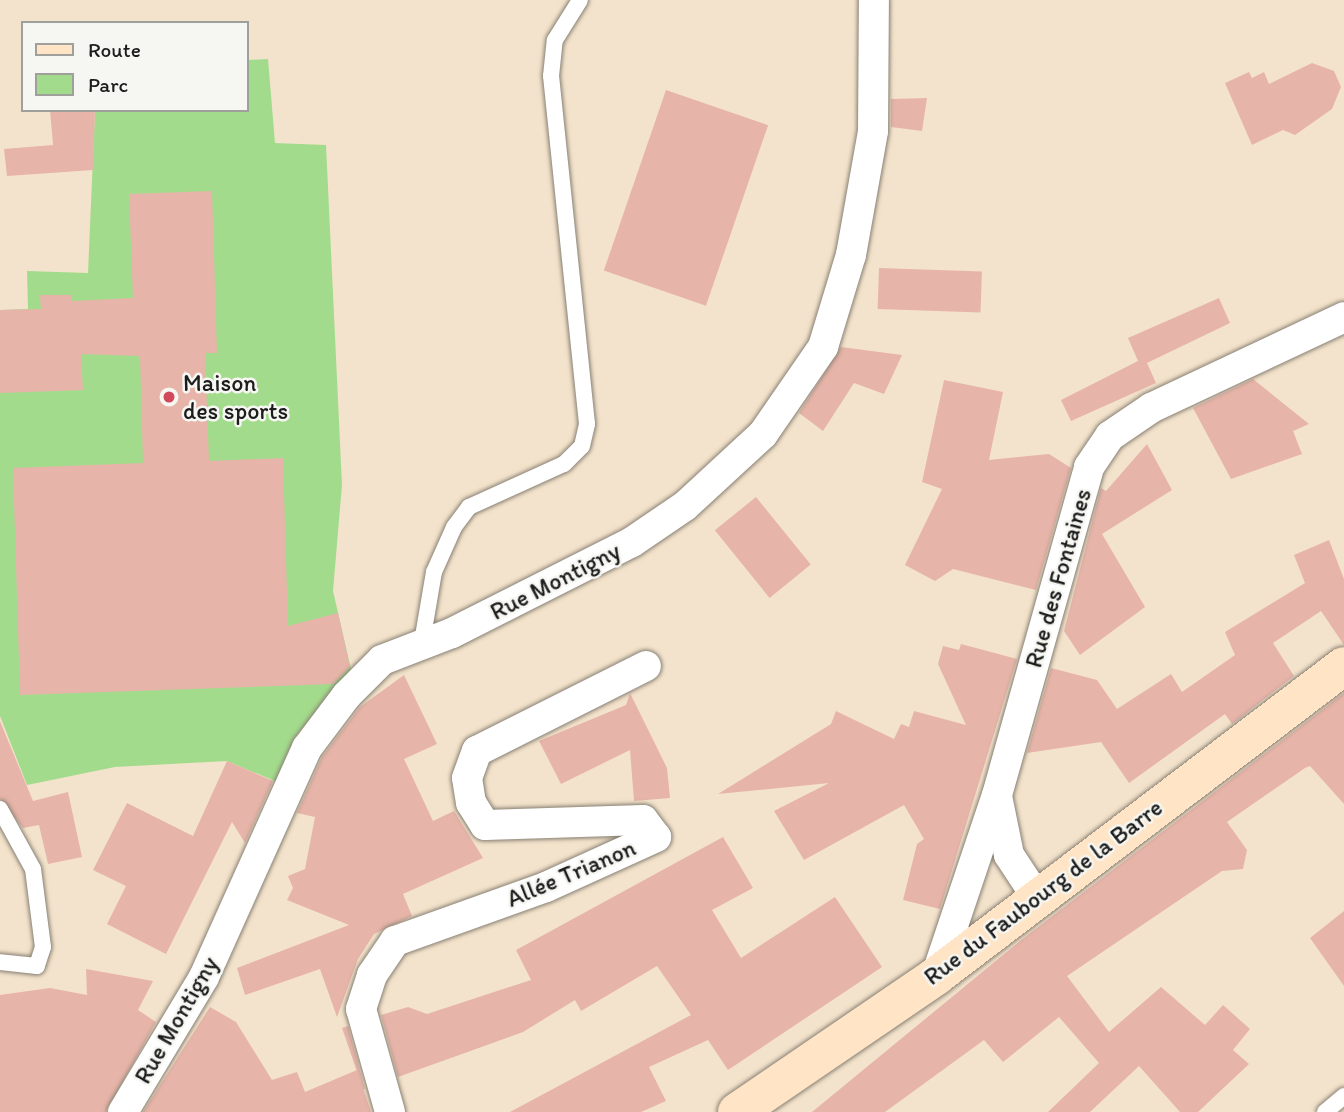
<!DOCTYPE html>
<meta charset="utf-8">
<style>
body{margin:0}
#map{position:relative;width:1344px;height:1112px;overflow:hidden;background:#f4e3cc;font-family:Itim,sans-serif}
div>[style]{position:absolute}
.green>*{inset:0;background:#a3db8c}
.building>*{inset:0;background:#e7b4a9;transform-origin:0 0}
.roads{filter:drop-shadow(0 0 2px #888074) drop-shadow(0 0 2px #888074)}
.lane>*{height:16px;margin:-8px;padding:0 8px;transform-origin:8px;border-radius:8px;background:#fff}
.street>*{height:30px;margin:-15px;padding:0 15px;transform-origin:15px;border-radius:15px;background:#fff}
.secondary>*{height:38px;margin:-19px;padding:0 19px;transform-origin:19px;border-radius:19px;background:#ffe4c6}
.dots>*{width:19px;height:19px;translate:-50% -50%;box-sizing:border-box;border:4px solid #f6f6f2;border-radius:50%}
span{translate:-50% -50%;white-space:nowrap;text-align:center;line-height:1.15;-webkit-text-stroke:5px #f6f6f2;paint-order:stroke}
.poi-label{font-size:24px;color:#1c1c1c}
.left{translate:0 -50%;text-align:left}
.street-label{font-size:24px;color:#1c1c1c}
.legend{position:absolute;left:21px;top:21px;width:228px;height:91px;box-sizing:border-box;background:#f6f6f2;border:2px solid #9f9f9c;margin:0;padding:9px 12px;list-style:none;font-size:21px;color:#1c1c1c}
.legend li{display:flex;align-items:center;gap:14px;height:35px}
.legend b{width:35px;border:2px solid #9f9f9c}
</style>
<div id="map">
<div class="green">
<i style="clip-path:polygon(268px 59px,275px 143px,326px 145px,342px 485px,333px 591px,351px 669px,297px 735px,277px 782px,227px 761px,115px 767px,27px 785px,0 716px,0 310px,28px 309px,27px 271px,88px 273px,95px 110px,247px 110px,247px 60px)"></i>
</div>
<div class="building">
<i style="clip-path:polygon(1312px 63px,1334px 71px,1341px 87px,1332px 109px,1295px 135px,1283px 130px,1252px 145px,1225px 83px,1249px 72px,1252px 78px,1264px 72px,1269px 84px)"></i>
<i style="left:666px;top:90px;width:108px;height:191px;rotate:19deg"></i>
<i style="clip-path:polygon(927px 98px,922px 131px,891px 127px,891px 99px)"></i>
<i style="clip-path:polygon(50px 110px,95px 110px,93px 170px,7px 176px,4px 149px,53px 145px)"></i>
<i style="clip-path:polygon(212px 191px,217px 353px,205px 353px,209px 461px,283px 458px,288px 626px,338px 613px,350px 667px,333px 684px,20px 695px,13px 468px,143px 463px,140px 356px,81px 354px,83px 390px,0 393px,0 310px,41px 309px,40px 295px,72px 295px,72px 301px,133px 298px,129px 194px)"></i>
<i style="left:879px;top:268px;width:103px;height:41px;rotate:2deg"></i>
<i style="clip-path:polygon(1219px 298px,1230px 323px,1147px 363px,1156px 383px,1071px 421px,1061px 400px,1138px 361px,1128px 338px)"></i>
<i style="clip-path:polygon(841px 347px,902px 355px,884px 394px,854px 383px,823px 431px,799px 413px)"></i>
<i style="clip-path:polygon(1253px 379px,1309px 424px,1293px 431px,1302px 454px,1231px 479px,1193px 408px)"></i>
<i style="clip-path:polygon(944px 380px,1003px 392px,989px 460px,1049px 454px,1071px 468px,1036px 590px,953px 569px,935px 581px,905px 565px,942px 489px,922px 482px)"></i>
<i style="clip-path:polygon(1147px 444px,1172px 490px,1102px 534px,1145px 607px,1080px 655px,1064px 631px,1101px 488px,1106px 491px)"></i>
<i style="left:756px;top:497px;width:87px;height:53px;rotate:51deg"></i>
<i style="clip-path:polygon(1329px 540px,1344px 579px,1344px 645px,1321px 611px,1273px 643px,1294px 676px,1232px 724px,1225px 714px,1129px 783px,1101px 742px,1027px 753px,1051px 668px,1097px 680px,1117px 709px,1171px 674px,1182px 692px,1235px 655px,1225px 632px,1305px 583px,1294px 555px)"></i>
<i style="clip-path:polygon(961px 644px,1017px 659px,940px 909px,903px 900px,917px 844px,924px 839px,904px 805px,804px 860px,774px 811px,829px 783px,718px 794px,831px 724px,836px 711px,894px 739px,901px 724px,909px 727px,914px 711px,966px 725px,938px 664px,943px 646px,959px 650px)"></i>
<i style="clip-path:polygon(404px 675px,437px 744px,404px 759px,433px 821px,454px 811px,483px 858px,403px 894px,412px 916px,374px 934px,358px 959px,337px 1017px,320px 969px,245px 995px,237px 968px,349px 925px,287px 900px,293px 888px,288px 876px,305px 869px,315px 817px,297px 813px,322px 757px,360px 707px)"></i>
<i style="clip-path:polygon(630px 693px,667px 768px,670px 798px,634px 801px,630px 750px,561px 784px,539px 741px,626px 705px)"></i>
<i style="clip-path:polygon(1344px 693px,1344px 804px,1310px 766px,1305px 768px,1227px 822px,1247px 850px,1243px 869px,1222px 871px,1067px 976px,1109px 1032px,1161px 987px,1205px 1025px,1223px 1005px,1250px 1029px,1233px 1050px,1249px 1064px,1198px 1112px,1180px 1112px,1139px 1066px,1090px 1112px,1048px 1112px,1099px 1063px,1059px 1017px,1003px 1062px,984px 1040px,885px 1112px,812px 1112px,1020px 941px)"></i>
<i style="clip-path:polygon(0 721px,33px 801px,68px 792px,82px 857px,48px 864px,39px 825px,23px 828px,0 799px)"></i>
<i style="clip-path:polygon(227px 761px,273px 781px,245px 843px,232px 822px,166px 954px,107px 924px,126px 886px,93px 870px,127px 803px,193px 836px)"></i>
<i style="clip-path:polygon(723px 837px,753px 888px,712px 910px,741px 958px,835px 897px,882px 967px,728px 1070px,708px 1040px,649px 1067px,666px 1101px,641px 1112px,510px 1112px,691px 1015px,657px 966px,581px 1011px,575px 1000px,523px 1032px,398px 1077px,381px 1015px,408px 1007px,427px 1014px,531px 980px,516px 950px)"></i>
<i style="clip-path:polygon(1344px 911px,1344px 986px,1310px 938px)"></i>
<i style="clip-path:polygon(86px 969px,153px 981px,138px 1010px,156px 1022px,106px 1112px,0 1112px,0 995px,50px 988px,87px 995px)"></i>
<i style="clip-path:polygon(210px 1007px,236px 1022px,272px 1080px,297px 1072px,305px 1092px,357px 1070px,371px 1112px,143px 1112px)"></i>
<i style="clip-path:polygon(348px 1026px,365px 1089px,363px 1089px,342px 1028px)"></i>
</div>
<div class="roads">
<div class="lane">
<i style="left:422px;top:642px;width:71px;rotate:-80.3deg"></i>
<i style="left:434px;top:572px;width:49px;rotate:-66deg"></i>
<i style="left:454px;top:527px;width:25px;rotate:-53deg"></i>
<i style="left:469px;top:507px;width:104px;rotate:-24.4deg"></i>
<i style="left:564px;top:464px;width:25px;rotate:-45deg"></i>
<i style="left:582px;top:446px;width:23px;rotate:-77deg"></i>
<i style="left:587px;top:424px;width:350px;rotate:-95.9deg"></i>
<i style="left:551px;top:76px;width:36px;rotate:-84deg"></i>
<i style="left:555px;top:40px;width:47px;rotate:-58deg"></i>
<i style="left:0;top:809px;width:68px;rotate:61.2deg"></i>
<i style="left:33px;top:869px;width:79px;rotate:82.7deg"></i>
<i style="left:43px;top:947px;width:20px;rotate:108deg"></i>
<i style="left:37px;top:966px;width:37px;rotate:-174deg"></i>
<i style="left:1325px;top:1112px;width:25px;rotate:-40deg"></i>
</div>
<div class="street">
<i style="left:997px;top:796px;width:60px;rotate:78.5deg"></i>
<i style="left:1009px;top:855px;width:49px;rotate:56.6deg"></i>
<i style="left:936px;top:976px;width:191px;rotate:-71.4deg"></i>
<i style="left:997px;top:795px;width:341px;rotate:-74.3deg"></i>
<i style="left:1089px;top:467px;width:37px;rotate:-56deg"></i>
<i style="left:1110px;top:436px;width:50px;rotate:-34.3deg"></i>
<i style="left:1151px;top:408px;width:213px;rotate:-25.2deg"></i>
<i style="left:123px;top:1112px;width:157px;rotate:-59deg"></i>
<i style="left:204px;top:977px;width:251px;rotate:-65.8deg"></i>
<i style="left:307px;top:748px;width:66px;rotate:-53deg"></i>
<i style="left:347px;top:695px;width:49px;rotate:-45deg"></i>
<i style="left:382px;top:660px;width:75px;rotate:-21.1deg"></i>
<i style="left:452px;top:633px;width:202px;rotate:-26.8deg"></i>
<i style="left:632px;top:542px;width:64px;rotate:-34.2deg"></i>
<i style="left:685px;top:506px;width:106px;rotate:-42.7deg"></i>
<i style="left:763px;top:434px;width:106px;rotate:-55.4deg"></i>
<i style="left:823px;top:347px;width:96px;rotate:-73.1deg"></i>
<i style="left:851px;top:255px;width:126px;rotate:-79.9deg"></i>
<i style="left:873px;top:131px;width:131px;rotate:-89.6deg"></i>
<i style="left:390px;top:1112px;width:107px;rotate:-105.7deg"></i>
<i style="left:361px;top:1009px;width:36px;rotate:-72deg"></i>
<i style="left:372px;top:975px;width:41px;rotate:-55.9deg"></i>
<i style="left:395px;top:941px;width:160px;rotate:-19.7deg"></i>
<i style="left:546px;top:887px;width:121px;rotate:-24.4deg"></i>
<i style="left:656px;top:837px;width:21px;rotate:-127deg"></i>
<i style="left:643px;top:820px;width:158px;rotate:178.2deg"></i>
<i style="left:485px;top:825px;width:26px;rotate:-122deg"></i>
<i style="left:471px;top:803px;width:25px;rotate:-99deg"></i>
<i style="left:467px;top:778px;width:29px;rotate:-70deg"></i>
<i style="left:477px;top:751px;width:189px;rotate:-26.7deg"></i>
</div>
<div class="secondary">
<i style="left:737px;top:1112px;width:241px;rotate:-34.3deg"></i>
<i style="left:936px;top:976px;width:512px;rotate:-37.23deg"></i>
</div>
</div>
<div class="dots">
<i style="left:169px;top:397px;background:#d1495b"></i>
</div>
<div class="poi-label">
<span class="left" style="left:183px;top:397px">Maison<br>des sports</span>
</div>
<div class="street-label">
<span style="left:1058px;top:578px;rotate:-74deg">Rue des Fontaines</span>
<span style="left:555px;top:581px;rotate:-27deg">Rue Montigny</span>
<span style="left:571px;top:873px;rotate:-23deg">Allée Trianon</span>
<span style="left:1043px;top:892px;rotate:-37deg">Rue du Faubourg de la Barre</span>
<span style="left:176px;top:1020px;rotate:-60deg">Rue Montigny</span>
</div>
<ul class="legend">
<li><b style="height:9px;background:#ffe4c6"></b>Route</li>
<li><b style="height:19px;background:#a3db8c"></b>Parc</li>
</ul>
</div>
